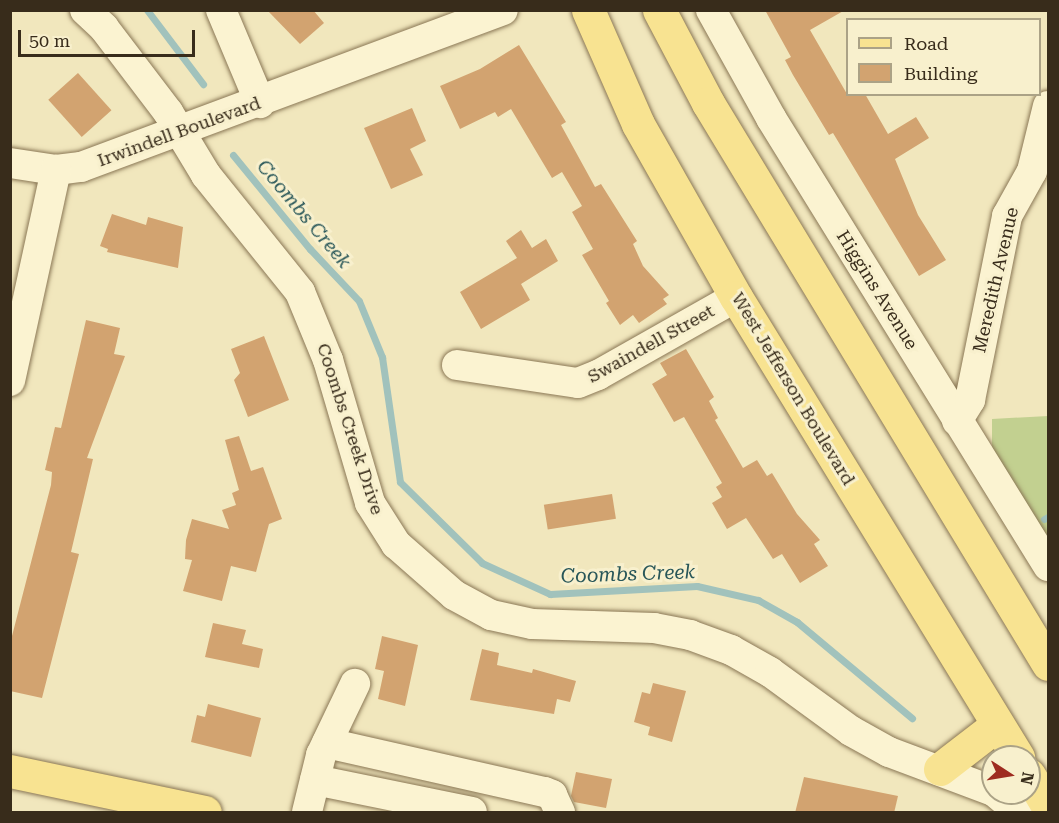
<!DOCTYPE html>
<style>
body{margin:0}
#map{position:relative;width:1059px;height:823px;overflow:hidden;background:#f1e7bd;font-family:"Roboto Serif",serif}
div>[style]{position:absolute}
.green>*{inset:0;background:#c2d090}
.stream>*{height:7px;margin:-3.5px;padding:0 3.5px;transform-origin:3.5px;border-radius:3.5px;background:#a1c2bc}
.building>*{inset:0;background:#d2a370;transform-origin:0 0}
.roads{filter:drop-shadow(0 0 2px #8a7755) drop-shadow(0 0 2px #8a7755)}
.minor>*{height:30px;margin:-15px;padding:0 15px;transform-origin:15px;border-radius:15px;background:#fbf3d1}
.major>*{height:33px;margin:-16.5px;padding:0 16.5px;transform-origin:16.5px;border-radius:16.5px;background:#f8e391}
span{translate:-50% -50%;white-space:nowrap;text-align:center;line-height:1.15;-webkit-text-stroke:6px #f8f0cd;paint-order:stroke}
.street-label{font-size:18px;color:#382c1b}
.water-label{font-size:20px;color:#295759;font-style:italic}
.frame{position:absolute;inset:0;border:12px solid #382c1b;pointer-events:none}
.legend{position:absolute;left:846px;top:18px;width:195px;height:78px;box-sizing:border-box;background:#f8f0cd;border:2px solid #aba286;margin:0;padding:8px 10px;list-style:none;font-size:18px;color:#382c1b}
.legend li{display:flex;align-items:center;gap:12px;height:30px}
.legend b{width:30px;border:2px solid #aba286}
.north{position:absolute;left:981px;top:745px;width:60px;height:60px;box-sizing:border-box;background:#f8f0cd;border:2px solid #aba286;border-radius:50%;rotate:102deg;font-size:16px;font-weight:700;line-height:24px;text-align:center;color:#382c1b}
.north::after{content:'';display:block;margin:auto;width:21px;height:27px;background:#9e2c20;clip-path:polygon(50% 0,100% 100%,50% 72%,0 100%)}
.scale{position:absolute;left:18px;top:30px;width:177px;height:27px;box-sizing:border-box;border:3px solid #382c1b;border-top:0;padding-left:8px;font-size:18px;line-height:21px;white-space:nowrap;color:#382c1b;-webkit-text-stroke:4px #f8f0cd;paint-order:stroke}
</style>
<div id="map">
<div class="green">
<i style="clip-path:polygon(1048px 416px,1048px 541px,992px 448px,992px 419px)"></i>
</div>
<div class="stream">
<i style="left:147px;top:10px;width:93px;rotate:52.9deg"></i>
<i style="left:233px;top:155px;width:122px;rotate:50.7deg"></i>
<i style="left:310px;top:249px;width:71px;rotate:46.7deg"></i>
<i style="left:359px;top:301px;width:61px;rotate:67.7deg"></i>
<i style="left:382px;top:357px;width:126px;rotate:81.8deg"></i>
<i style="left:400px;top:482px;width:115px;rotate:44.6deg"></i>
<i style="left:482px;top:563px;width:75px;rotate:24.5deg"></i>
<i style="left:550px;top:594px;width:147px;rotate:-3.1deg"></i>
<i style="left:697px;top:586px;width:63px;rotate:12.9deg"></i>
<i style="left:758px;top:600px;width:45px;rotate:29.4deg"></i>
<i style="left:797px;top:622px;width:150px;rotate:39.9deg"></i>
<i style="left:1044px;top:519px;width:4px;rotate:-27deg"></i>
</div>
<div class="building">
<i style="clip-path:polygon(267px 10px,313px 10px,324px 23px,300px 44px)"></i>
<i style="clip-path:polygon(765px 10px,845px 10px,810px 30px,847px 94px,865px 94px,888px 134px,916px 117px,929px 138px,895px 159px,918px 215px,946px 260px,919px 276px,833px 133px,829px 135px,793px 75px,785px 60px,791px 57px)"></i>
<i style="clip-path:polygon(519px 45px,566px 122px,561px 125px,595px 187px,601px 184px,637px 241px,633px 244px,643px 266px,669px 295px,663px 299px,667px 304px,639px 323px,633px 315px,620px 325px,606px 303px,609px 301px,582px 255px,593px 249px,572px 212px,582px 206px,562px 172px,552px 178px,511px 109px,498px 117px,495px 112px,460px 129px,440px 86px,480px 69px)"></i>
<i style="left:78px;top:73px;width:50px;height:40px;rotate:48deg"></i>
<i style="clip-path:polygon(412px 108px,426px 141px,410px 149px,423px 175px,391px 189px,364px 128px)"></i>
<i style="clip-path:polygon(112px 214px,146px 225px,148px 217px,183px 227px,178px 268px,107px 252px,108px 249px,100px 246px)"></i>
<i style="clip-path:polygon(521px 230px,532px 248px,546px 239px,558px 261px,521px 284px,530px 300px,481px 329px,460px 292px,517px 258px,506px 241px)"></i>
<i style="clip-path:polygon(86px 320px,120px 328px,114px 354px,125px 356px,87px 458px,93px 459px,71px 552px,79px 554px,42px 698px,10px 691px,12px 636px,51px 485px,52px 472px,45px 470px,55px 427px,61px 428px)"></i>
<i style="clip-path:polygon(264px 336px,289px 400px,248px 417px,234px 380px,240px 373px,231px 349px)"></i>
<i style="clip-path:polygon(686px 349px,714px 397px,709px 401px,718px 418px,715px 420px,743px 468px,757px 460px,767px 476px,772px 473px,797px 514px,820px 540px,814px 544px,828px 566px,800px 583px,782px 554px,773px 559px,746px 518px,727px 529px,712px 503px,722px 497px,716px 487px,722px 483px,684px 417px,674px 422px,652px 384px,667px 375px,660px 363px)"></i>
<i style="clip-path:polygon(239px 436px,251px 471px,263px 467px,282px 519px,269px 524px,256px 572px,231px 566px,222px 601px,183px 591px,192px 560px,185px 559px,186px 540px,192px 519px,229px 529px,222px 510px,236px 505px,232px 493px,239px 490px,225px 440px)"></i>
<i style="left:612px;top:494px;width:25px;height:69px;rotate:81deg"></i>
<i style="clip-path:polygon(213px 623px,246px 630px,242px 644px,263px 649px,259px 668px,205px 657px)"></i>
<i style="clip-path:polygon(382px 636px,418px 645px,405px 706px,378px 699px,384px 671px,375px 669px)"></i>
<i style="clip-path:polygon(482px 649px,499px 653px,497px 665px,532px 673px,533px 669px,576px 681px,570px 702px,557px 699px,554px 714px,470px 700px)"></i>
<i style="clip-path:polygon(653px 683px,686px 691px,672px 742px,648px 735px,650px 727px,634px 722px,642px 692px,650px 694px)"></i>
<i style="clip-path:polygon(208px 704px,261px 718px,251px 757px,191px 742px,197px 715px,205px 717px)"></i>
<i style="clip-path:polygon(576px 772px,612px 779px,606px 808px,574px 802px,571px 796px)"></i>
<i style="clip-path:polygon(804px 777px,898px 796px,894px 813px,795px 813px)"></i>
</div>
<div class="roads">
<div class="minor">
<i style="left:85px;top:10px;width:26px;rotate:43deg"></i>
<i style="left:104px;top:28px;width:106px;rotate:52.7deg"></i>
<i style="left:168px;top:112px;width:74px;rotate:58.9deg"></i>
<i style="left:206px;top:175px;width:150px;rotate:51.2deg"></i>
<i style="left:300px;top:292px;width:74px;rotate:67.6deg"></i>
<i style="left:328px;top:360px;width:149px;rotate:73.6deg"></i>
<i style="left:370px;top:503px;width:49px;rotate:57.6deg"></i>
<i style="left:396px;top:544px;width:77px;rotate:41.3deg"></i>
<i style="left:454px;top:595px;width:42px;rotate:28.4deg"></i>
<i style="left:491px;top:615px;width:42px;rotate:12.4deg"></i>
<i style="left:532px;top:624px;width:122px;rotate:1.9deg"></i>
<i style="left:654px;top:628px;width:37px;rotate:11deg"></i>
<i style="left:690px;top:635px;width:44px;rotate:20.1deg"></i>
<i style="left:731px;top:650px;width:45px;rotate:29.4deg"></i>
<i style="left:770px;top:672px;width:100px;rotate:36.1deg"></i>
<i style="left:851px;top:731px;width:43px;rotate:28.9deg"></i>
<i style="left:889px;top:752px;width:111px;rotate:20.6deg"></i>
<i style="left:221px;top:10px;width:101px;rotate:67.2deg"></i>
<i style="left:711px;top:10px;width:124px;rotate:60.9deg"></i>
<i style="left:771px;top:118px;width:527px;rotate:58.27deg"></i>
<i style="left:10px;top:163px;width:47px;rotate:8.7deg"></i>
<i style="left:56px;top:170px;width:25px;rotate:-7deg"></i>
<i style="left:81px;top:167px;width:450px;rotate:-20.4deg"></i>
<i style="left:457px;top:365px;width:122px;rotate:8.5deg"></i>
<i style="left:578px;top:383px;width:22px;rotate:-22deg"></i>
<i style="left:598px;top:375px;width:159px;rotate:-29.5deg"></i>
<i style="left:10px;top:381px;width:216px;rotate:-77.7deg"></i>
<i style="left:957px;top:421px;width:25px;rotate:-58deg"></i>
<i style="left:970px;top:400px;width:188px;rotate:-78.6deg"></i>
<i style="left:1007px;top:216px;width:51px;rotate:-60.9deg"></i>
<i style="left:1032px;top:171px;width:67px;rotate:-76.2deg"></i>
<i style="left:327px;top:743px;width:223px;rotate:12.7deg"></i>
<i style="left:545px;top:792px;width:8px;rotate:23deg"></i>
<i style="left:552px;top:795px;width:19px;rotate:65deg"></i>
<i style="left:315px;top:780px;width:160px;rotate:11.5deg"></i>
<i style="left:996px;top:793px;width:30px;rotate:40deg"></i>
<i style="left:307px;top:812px;width:59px;rotate:-76.2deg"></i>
<i style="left:321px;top:755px;width:79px;rotate:-64.4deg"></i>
</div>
<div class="major">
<i style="left:588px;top:10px;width:124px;rotate:66.3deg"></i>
<i style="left:638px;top:124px;width:199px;rotate:60.5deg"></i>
<i style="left:736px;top:297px;width:540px;rotate:58.49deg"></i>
<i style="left:659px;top:10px;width:105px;rotate:62.2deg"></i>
<i style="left:708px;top:103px;width:656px;rotate:58.78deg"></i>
<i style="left:940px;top:769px;width:72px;rotate:-37.7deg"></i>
<i style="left:10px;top:771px;width:199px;rotate:11.9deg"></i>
<i style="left:1029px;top:775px;width:37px;rotate:59deg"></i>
</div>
</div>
<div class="street-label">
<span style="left:179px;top:132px;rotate:-20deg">Irwindell Boulevard</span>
<span style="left:996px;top:280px;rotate:-77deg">Meredith Avenue</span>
<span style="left:877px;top:290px;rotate:58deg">Higgins Avenue</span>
<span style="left:651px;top:344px;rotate:-29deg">Swaindell Street</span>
<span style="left:793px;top:389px;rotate:59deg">West Jefferson Boulevard</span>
<span style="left:350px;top:429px;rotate:72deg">Coombs Creek Drive</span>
</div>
<div class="water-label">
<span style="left:304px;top:214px;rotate:50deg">Coombs Creek</span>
<span style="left:628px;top:574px;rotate:-2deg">Coombs Creek</span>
</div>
<div class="frame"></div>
<ul class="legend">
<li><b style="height:8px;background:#f8e391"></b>Road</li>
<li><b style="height:16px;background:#d2a370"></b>Building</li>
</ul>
<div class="north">N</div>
<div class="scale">50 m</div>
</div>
